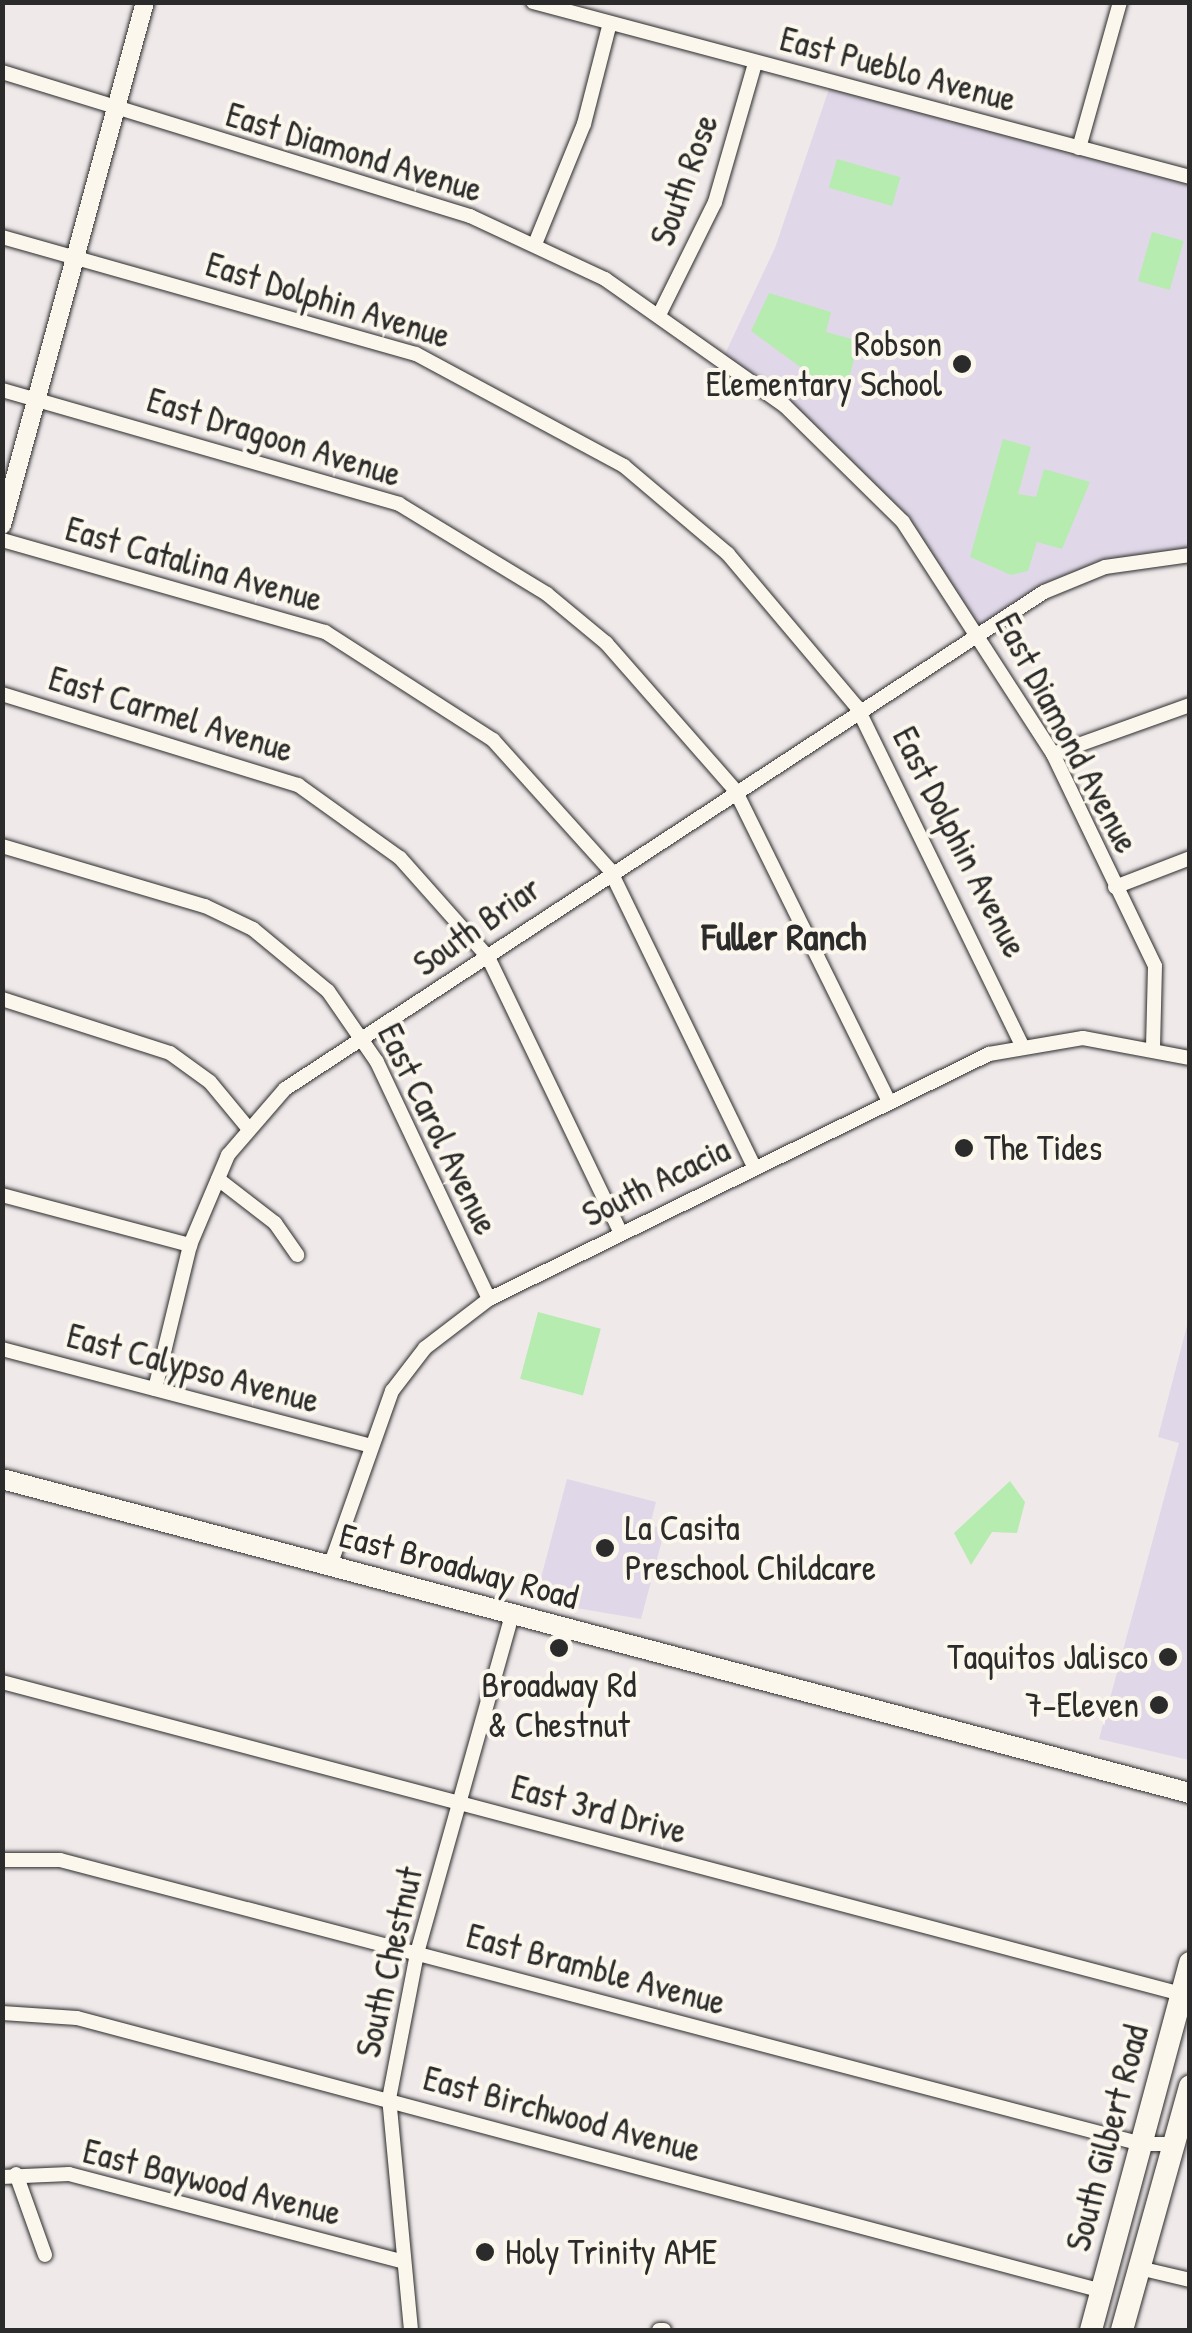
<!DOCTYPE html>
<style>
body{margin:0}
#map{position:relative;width:1192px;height:2333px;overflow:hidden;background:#efe9ea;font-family:"Patrick Hand",sans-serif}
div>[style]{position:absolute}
.built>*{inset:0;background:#e0d8e8}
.green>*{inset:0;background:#b6ecaf;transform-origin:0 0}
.roads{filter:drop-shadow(0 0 2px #2b2b2b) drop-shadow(0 0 2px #2b2b2b)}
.minor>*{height:14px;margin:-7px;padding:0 7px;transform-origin:7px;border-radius:7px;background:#fbf7ec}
.tertiary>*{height:18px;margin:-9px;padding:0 9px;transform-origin:9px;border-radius:9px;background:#fbf7ec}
.secondary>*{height:20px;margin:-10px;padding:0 10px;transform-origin:10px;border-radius:10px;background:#fbf7ec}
.primary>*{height:22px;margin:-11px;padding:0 11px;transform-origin:11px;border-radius:11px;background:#fbf7ec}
.dots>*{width:28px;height:28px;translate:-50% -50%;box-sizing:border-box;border:5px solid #fbf7ec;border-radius:50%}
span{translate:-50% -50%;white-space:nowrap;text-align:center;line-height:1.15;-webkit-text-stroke:8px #fbf7ec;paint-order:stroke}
.street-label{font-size:35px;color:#2b2b2b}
.poi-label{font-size:35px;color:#2b2b2b}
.right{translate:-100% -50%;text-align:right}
.left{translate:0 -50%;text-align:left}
.neighbourhood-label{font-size:38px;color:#2b2b2b;font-weight:700}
.frame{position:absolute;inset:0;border:5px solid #2b2b2b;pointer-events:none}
</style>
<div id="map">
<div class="built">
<i style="clip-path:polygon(831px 83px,1189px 177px,1189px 555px,1105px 567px,981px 630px,903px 522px,724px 356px,775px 248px)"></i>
<i style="clip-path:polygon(1189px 1318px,1189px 1760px,1099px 1739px,1179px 1443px,1158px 1437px)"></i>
<i style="clip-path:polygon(567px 1479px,656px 1502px,650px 1525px,665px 1529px,641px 1619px,535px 1601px)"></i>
</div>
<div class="green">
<i style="left:837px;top:159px;width:66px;height:30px;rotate:16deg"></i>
<i style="left:1152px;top:232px;width:33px;height:51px;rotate:16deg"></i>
<i style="clip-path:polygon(769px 293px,831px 312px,826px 332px,859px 341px,847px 385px,814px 377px,751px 331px)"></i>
<i style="clip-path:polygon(1003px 439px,1031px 447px,1018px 494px,1036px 497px,1044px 469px,1090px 482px,1062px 549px,1037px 542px,1028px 571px,1011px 575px,970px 557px)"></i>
<i style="left:538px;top:1312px;width:65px;height:69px;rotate:15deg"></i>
<i style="clip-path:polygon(1010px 1481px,1025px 1502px,1017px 1533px,992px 1532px,971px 1565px,954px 1533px)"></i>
</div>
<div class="roads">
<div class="minor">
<i style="left:533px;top:2px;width:680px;rotate:14.92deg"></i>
<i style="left:2px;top:72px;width:490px;rotate:17.1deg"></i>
<i style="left:470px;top:216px;width:149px;rotate:25deg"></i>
<i style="left:605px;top:279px;width:220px;rotate:35.2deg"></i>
<i style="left:785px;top:406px;width:165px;rotate:44.5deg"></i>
<i style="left:903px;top:522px;width:276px;rotate:57.1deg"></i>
<i style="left:1053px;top:754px;width:235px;rotate:64.3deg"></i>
<i style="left:1155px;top:966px;width:82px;rotate:91.4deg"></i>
<i style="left:1079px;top:148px;width:152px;rotate:-74.3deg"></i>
<i style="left:2px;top:237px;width:430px;rotate:15.8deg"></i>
<i style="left:416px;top:354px;width:236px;rotate:28.3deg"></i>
<i style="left:624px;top:466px;width:136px;rotate:40.2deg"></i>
<i style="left:728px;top:554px;width:200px;rotate:49.9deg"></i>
<i style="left:857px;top:707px;width:376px;rotate:64deg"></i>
<i style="left:535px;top:244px;width:130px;rotate:-67.8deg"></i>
<i style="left:584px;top:124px;width:104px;rotate:-75.6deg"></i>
<i style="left:660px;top:313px;width:124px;rotate:-63.6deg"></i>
<i style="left:715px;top:202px;width:145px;rotate:-73.9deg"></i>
<i style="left:2px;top:390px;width:413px;rotate:16deg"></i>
<i style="left:399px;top:504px;width:173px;rotate:31.3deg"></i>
<i style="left:547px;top:594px;width:77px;rotate:39.7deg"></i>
<i style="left:606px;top:643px;width:196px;rotate:48.7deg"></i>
<i style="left:735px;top:790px;width:348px;rotate:63.7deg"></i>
<i style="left:2px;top:540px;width:336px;rotate:15.9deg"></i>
<i style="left:325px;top:632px;width:200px;rotate:32.7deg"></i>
<i style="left:493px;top:740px;width:175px;rotate:48deg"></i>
<i style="left:610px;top:870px;width:330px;rotate:64.1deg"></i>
<i style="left:2px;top:694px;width:310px;rotate:17.1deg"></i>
<i style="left:298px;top:785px;width:125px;rotate:35.6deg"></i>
<i style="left:400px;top:858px;width:132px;rotate:48.4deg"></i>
<i style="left:488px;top:957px;width:306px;rotate:64.3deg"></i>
<i style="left:1053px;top:754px;width:145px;rotate:-19.7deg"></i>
<i style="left:2px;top:846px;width:212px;rotate:16.5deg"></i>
<i style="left:205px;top:906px;width:53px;rotate:25.6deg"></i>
<i style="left:253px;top:929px;width:97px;rotate:39.6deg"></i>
<i style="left:328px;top:991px;width:86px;rotate:55.4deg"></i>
<i style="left:377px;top:1062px;width:262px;rotate:64.7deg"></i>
<i style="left:1115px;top:887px;width:80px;rotate:-21.1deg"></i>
<i style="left:2px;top:999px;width:176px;rotate:17.8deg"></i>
<i style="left:170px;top:1053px;width:49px;rotate:35.9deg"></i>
<i style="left:210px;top:1082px;width:60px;rotate:50.4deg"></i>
<i style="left:218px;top:1179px;width:72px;rotate:37.7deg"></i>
<i style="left:275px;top:1223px;width:39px;rotate:55deg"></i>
<i style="left:2px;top:1195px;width:195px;rotate:14.9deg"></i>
<i style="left:2px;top:1349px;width:377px;rotate:14.7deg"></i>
<i style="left:155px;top:1389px;width:148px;rotate:-76.3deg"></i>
<i style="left:190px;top:1245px;width:98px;rotate:-67.1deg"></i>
<i style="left:228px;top:1155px;width:87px;rotate:-49.2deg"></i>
<i style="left:285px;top:1089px;width:907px;rotate:-33.22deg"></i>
<i style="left:1044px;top:592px;width:66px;rotate:-22.3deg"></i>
<i style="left:1105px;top:567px;width:86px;rotate:-8deg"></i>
<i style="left:330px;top:1566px;width:186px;rotate:-70.5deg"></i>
<i style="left:392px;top:1391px;width:54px;rotate:-52.5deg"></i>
<i style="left:425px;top:1348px;width:81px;rotate:-37.4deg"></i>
<i style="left:489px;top:1299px;width:557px;rotate:-26.1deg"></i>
<i style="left:989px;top:1054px;width:95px;rotate:-9.7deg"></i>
<i style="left:1083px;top:1038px;width:109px;rotate:10.6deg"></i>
<i style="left:2px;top:1682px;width:1220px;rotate:14.82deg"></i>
<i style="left:2px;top:1860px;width:58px"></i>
<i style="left:60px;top:1860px;width:1119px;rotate:14.71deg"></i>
<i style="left:1142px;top:2144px;width:31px"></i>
<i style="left:2px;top:2013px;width:75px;rotate:3.8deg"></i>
<i style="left:77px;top:2018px;width:1061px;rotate:14.91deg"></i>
<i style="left:16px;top:2174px;width:86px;rotate:70.3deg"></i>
<i style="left:2px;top:2177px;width:67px;rotate:-2.6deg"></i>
<i style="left:69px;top:2174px;width:346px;rotate:14.7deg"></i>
<i style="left:1139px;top:2268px;width:52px;rotate:13.2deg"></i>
<i style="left:411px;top:2330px;width:232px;rotate:-95.4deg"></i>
<i style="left:389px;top:2099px;width:149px;rotate:-79.1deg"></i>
<i style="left:417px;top:1953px;width:351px;rotate:-74.3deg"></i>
<i style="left:659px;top:2330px;width:5px"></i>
</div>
<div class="tertiary">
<i style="left:2px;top:525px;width:542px;rotate:-74.71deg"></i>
</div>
<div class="secondary">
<i style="left:2px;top:1479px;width:1229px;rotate:14.81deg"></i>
</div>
<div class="primary">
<i style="left:1091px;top:2330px;width:380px;rotate:-74.9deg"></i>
<i style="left:1122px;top:2330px;width:253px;rotate:-74.4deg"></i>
</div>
</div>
<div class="dots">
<i style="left:962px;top:364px;background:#2b2b2b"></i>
<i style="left:964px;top:1148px;background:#2b2b2b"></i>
<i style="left:605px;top:1548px;background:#2b2b2b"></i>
<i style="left:559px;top:1648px;background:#2b2b2b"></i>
<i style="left:1168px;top:1657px;background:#2b2b2b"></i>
<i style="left:1159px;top:1705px;background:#2b2b2b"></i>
<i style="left:485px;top:2252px;background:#2b2b2b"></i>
</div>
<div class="street-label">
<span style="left:898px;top:69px;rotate:15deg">East Pueblo Avenue</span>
<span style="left:354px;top:152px;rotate:17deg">East Diamond Avenue</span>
<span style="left:684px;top:180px;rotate:-70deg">South Rose</span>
<span style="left:328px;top:300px;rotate:17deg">East Dolphin Avenue</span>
<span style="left:274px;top:437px;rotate:17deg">East Dragoon Avenue</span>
<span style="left:194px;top:564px;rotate:16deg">East Catalina Avenue</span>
<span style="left:171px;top:714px;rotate:17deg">East Carmel Avenue</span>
<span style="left:1067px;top:733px;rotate:62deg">East Diamond Avenue</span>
<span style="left:960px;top:842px;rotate:63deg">East Dolphin Avenue</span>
<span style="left:477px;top:926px;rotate:-35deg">South Briar</span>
<span style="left:438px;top:1129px;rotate:64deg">East Carol Avenue</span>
<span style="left:656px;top:1182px;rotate:-26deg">South Acacia</span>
<span style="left:193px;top:1368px;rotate:15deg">East Calypso Avenue</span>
<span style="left:459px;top:1566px;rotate:15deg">East Broadway Road</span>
<span style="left:599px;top:1809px;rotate:15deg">East 3rd Drive</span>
<span style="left:389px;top:1962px;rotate:-77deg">South Chestnut</span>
<span style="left:596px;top:1969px;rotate:15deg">East Bramble Avenue</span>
<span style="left:562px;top:2114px;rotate:15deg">East Birchwood Avenue</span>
<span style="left:1107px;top:2138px;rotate:-75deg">South Gilbert Road</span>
<span style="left:212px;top:2182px;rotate:14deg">East Baywood Avenue</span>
</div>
<div class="poi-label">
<span class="right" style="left:942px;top:364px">Robson<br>Elementary School</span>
<span class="left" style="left:984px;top:1148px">The Tides</span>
<span class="left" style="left:625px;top:1548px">La Casita<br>Preschool Childcare</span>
<span class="right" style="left:1148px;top:1657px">Taquitos Jalisco</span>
<span style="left:559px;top:1705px">Broadway Rd<br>&amp; Chestnut</span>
<span class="right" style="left:1139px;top:1705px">7-Eleven</span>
<span class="left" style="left:505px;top:2252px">Holy Trinity AME</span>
</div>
<div class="neighbourhood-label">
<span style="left:784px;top:937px">Fuller Ranch</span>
</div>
<div class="frame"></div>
</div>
